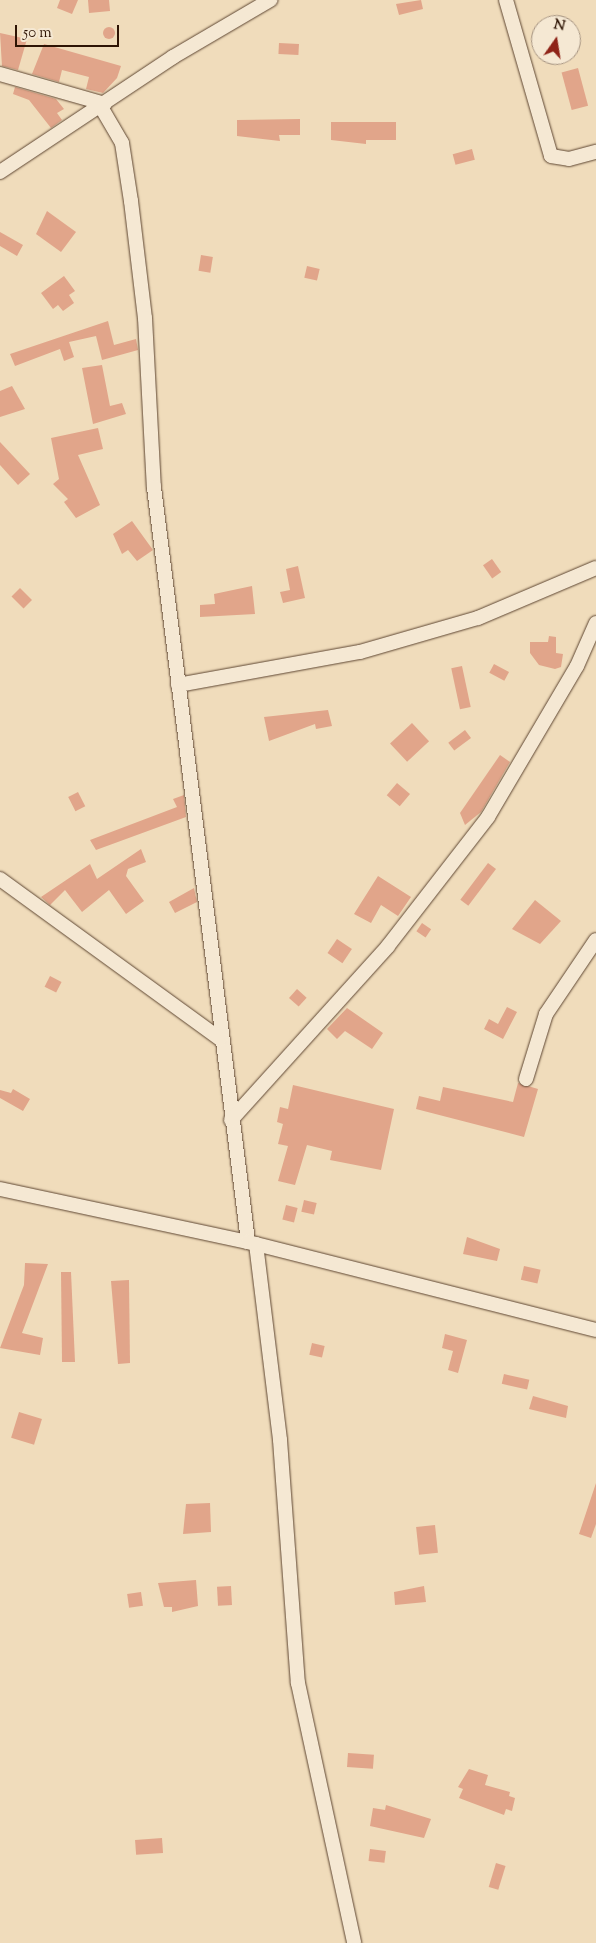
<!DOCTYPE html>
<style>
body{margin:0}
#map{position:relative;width:596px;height:1943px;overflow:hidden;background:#f0dcbb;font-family:"Sorts Mill Goudy",serif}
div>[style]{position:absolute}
.building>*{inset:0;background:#e1a58a;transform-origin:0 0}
.round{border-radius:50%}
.roads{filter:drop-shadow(0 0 1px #5e4632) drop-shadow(0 0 1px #5e4632)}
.minor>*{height:14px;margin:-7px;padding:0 7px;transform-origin:7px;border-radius:7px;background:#f5e8d3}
span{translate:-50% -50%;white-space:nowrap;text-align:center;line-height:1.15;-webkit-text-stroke:5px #f5e8d3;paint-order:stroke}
.north{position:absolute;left:531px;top:15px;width:50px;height:50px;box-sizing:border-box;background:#f5e8d3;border:1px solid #a59380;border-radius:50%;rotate:13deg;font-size:14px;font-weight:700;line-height:20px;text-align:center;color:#2e1404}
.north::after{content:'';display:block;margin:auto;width:18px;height:22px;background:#8f2418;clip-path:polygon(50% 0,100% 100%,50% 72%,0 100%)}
.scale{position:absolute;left:15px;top:25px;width:104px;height:22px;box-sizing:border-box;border:2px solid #2e1404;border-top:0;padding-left:6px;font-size:15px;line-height:18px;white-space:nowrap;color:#2e1404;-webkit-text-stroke:4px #f5e8d3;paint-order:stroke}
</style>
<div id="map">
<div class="building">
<i style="clip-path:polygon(60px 0,78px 0,72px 14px,57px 8px)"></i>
<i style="clip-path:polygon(88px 0,109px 0,110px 11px,89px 13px)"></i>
<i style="clip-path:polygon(421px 0,423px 9px,399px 15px,396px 4px)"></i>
<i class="round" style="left:103px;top:27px;width:12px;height:12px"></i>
<i style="clip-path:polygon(0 33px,27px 39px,18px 70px,2px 66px)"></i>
<i style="left:279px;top:43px;width:20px;height:11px;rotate:3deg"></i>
<i style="clip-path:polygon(44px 44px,121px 66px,117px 78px,103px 93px,86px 89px,89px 77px,62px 70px,59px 82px,32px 74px)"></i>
<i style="left:578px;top:68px;width:39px;height:17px;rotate:75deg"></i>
<i style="clip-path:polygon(15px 87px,56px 99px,64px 109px,57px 113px,62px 120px,51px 128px,29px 100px,13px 94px)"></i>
<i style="clip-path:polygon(300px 119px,300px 135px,279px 135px,280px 141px,237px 136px,237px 120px)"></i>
<i style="clip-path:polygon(331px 122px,396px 122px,396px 140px,366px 140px,366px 144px,331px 140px)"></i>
<i style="left:472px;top:149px;width:11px;height:20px;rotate:75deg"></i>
<i style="clip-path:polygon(47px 211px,76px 232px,61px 252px,36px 234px)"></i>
<i style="clip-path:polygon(0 232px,23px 245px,17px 256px,0 246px)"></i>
<i style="left:201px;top:255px;width:12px;height:16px;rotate:9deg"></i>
<i style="left:307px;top:266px;width:13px;height:12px;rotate:13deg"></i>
<i style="clip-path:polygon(64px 276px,75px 291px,69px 295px,74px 303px,63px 311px,58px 305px,53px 309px,41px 293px)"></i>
<i style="clip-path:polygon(108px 321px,114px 345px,136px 339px,138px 350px,102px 360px,96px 336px,69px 342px,74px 357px,64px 361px,60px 349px,15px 366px,10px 354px)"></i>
<i style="clip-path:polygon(102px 365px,110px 406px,122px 403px,126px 414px,93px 424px,82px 368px)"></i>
<i style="clip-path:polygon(12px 386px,25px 409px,0 417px,0 391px)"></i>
<i style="clip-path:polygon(98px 428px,103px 449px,78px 455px,100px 505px,76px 518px,64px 502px,68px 499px,53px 484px,59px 479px,51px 438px)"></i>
<i style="clip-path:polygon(0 442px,30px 474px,18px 485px,0 465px)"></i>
<i style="clip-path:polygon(132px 521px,153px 550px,137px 561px,128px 550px,122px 554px,113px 534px)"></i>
<i style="left:492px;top:559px;width:16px;height:11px;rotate:55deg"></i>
<i style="clip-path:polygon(298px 566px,305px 598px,283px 603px,280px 592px,290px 590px,286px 569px)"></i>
<i style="clip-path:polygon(252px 586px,255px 614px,200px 617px,200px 605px,215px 604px,214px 594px)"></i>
<i style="left:20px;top:588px;width:17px;height:12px;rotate:45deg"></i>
<i style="clip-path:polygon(549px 636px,556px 637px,556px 653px,563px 654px,561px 667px,555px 669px,539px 665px,530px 653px,530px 642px,548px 642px)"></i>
<i style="left:494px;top:664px;width:17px;height:10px;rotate:28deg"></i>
<i style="left:462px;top:666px;width:42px;height:11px;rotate:78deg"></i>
<i style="clip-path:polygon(328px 710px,332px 726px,316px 729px,315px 724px,269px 741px,264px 717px)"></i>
<i style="left:412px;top:723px;width:25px;height:30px;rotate:47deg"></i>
<i style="left:465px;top:730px;width:10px;height:21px;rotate:53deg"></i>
<i style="clip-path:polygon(500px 755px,510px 762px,481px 812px,465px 825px,460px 813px)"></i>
<i style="left:397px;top:783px;width:17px;height:16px;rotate:40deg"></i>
<i style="left:78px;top:792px;width:16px;height:11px;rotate:63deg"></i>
<i style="clip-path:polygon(184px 795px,186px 817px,96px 850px,90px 840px,177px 807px,173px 799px)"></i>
<i style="clip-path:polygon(141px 849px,146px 862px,128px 869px,126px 876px,144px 901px,126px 914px,109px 890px,82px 912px,65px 890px,50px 905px,41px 897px,90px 864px,97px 879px)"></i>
<i style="left:488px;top:863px;width:10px;height:46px;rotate:37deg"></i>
<i style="clip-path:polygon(378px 876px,411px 897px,398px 916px,381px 905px,371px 923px,354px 914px)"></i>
<i style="clip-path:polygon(194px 888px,197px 902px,175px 913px,169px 902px)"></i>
<i style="clip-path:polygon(535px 900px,561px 921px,540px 944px,512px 929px)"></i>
<i style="left:422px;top:923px;width:11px;height:10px;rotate:34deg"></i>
<i style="left:337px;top:939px;width:18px;height:17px;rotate:34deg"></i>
<i style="left:50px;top:976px;width:13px;height:12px;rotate:27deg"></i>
<i style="left:297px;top:989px;width:13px;height:12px;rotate:42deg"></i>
<i style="clip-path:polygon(507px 1007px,517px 1012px,503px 1039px,484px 1029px,489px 1019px,498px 1024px)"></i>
<i style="clip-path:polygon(347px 1008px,383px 1033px,372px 1049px,345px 1031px,337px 1039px,327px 1029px)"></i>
<i style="clip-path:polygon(518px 1083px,538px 1089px,524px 1137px,416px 1109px,419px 1096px,440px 1101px,443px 1087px,513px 1102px)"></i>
<i style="clip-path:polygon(293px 1085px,394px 1109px,381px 1170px,330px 1160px,332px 1151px,307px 1145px,295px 1185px,278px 1181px,288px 1146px,278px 1144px,283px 1124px,277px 1122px,280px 1107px,288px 1109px)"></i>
<i style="clip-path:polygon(13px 1089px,30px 1099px,23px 1111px,0 1098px,0 1090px,11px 1093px)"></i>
<i style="left:304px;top:1200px;width:13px;height:12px;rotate:13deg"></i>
<i style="left:286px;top:1205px;width:12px;height:15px;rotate:14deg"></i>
<i style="clip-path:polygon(467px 1237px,500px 1249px,497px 1261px,463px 1254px)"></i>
<i style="clip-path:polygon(25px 1263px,48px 1264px,22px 1333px,43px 1338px,40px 1355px,0 1348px,24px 1285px)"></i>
<i style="left:524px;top:1266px;width:17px;height:14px;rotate:13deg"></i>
<i style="clip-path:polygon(61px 1272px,71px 1272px,75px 1362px,62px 1362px)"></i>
<i style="clip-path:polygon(129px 1280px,130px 1363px,118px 1364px,111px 1281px)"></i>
<i style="clip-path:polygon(445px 1334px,467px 1340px,458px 1373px,448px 1370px,453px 1351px,442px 1348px)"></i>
<i style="left:312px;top:1343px;width:13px;height:12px;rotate:13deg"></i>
<i style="left:504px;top:1374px;width:26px;height:10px;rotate:13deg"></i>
<i style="clip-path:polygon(533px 1396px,568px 1406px,566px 1418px,529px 1409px)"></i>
<i style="left:19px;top:1412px;width:24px;height:27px;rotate:17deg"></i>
<i style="clip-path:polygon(596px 1483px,596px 1524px,591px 1538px,579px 1534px)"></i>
<i style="clip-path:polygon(210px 1503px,211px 1532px,183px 1534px,186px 1504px)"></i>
<i style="left:435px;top:1525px;width:28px;height:19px;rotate:84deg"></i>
<i style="clip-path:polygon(196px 1580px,198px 1606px,172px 1612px,172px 1607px,164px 1607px,158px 1583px)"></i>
<i style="left:231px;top:1586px;width:19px;height:14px;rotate:87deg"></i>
<i style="clip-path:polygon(424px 1586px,426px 1602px,395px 1605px,394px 1592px)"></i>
<i style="left:141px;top:1592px;width:14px;height:14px;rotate:82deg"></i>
<i style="left:348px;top:1753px;width:26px;height:14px;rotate:4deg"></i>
<i style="clip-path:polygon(469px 1769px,488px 1775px,485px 1785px,510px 1792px,509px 1796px,515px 1798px,512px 1811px,506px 1809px,504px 1815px,459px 1798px,463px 1789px,458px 1787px)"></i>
<i style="clip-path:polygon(386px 1805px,431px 1819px,424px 1838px,370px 1826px,373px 1808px,385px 1810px)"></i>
<i style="left:162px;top:1838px;width:15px;height:27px;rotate:86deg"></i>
<i style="left:370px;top:1849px;width:16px;height:12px;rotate:7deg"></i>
<i style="left:496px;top:1863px;width:10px;height:25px;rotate:17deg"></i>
</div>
<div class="roads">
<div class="minor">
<i style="left:506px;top:0;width:162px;rotate:73.9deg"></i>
<i style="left:551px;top:156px;width:18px;rotate:9deg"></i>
<i style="left:569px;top:159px;width:28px;rotate:-15deg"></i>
<i style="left:0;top:74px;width:109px;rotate:15.9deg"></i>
<i style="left:101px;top:107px;width:42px;rotate:59.7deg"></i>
<i style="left:122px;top:143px;width:59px;rotate:81.2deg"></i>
<i style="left:131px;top:201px;width:118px;rotate:83.2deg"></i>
<i style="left:145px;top:318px;width:169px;rotate:87deg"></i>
<i style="left:154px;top:487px;width:761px;rotate:82.9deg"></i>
<i style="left:0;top:172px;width:208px;rotate:-33.6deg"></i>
<i style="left:173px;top:57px;width:113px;rotate:-30.4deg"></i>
<i style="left:178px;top:685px;width:185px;rotate:-10.3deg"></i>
<i style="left:360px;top:652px;width:123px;rotate:-16.1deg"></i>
<i style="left:478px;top:618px;width:128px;rotate:-23deg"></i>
<i style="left:0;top:879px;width:272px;rotate:36deg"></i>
<i style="left:526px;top:1079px;width:68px;rotate:-72.9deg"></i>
<i style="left:546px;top:1014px;width:89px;rotate:-56deg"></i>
<i style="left:231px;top:1120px;width:234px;rotate:-47.9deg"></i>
<i style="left:388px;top:946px;width:163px;rotate:-52.2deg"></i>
<i style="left:488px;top:817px;width:175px;rotate:-59.5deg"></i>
<i style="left:577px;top:666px;width:47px;rotate:-66.2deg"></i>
<i style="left:0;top:1189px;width:254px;rotate:12.1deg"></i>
<i style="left:248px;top:1242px;width:359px;rotate:14.2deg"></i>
<i style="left:256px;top:1244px;width:197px;rotate:83deg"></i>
<i style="left:280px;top:1440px;width:244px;rotate:85.8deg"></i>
<i style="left:298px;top:1683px;width:266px;rotate:77.8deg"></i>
</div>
</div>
<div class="north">N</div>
<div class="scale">50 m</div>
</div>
